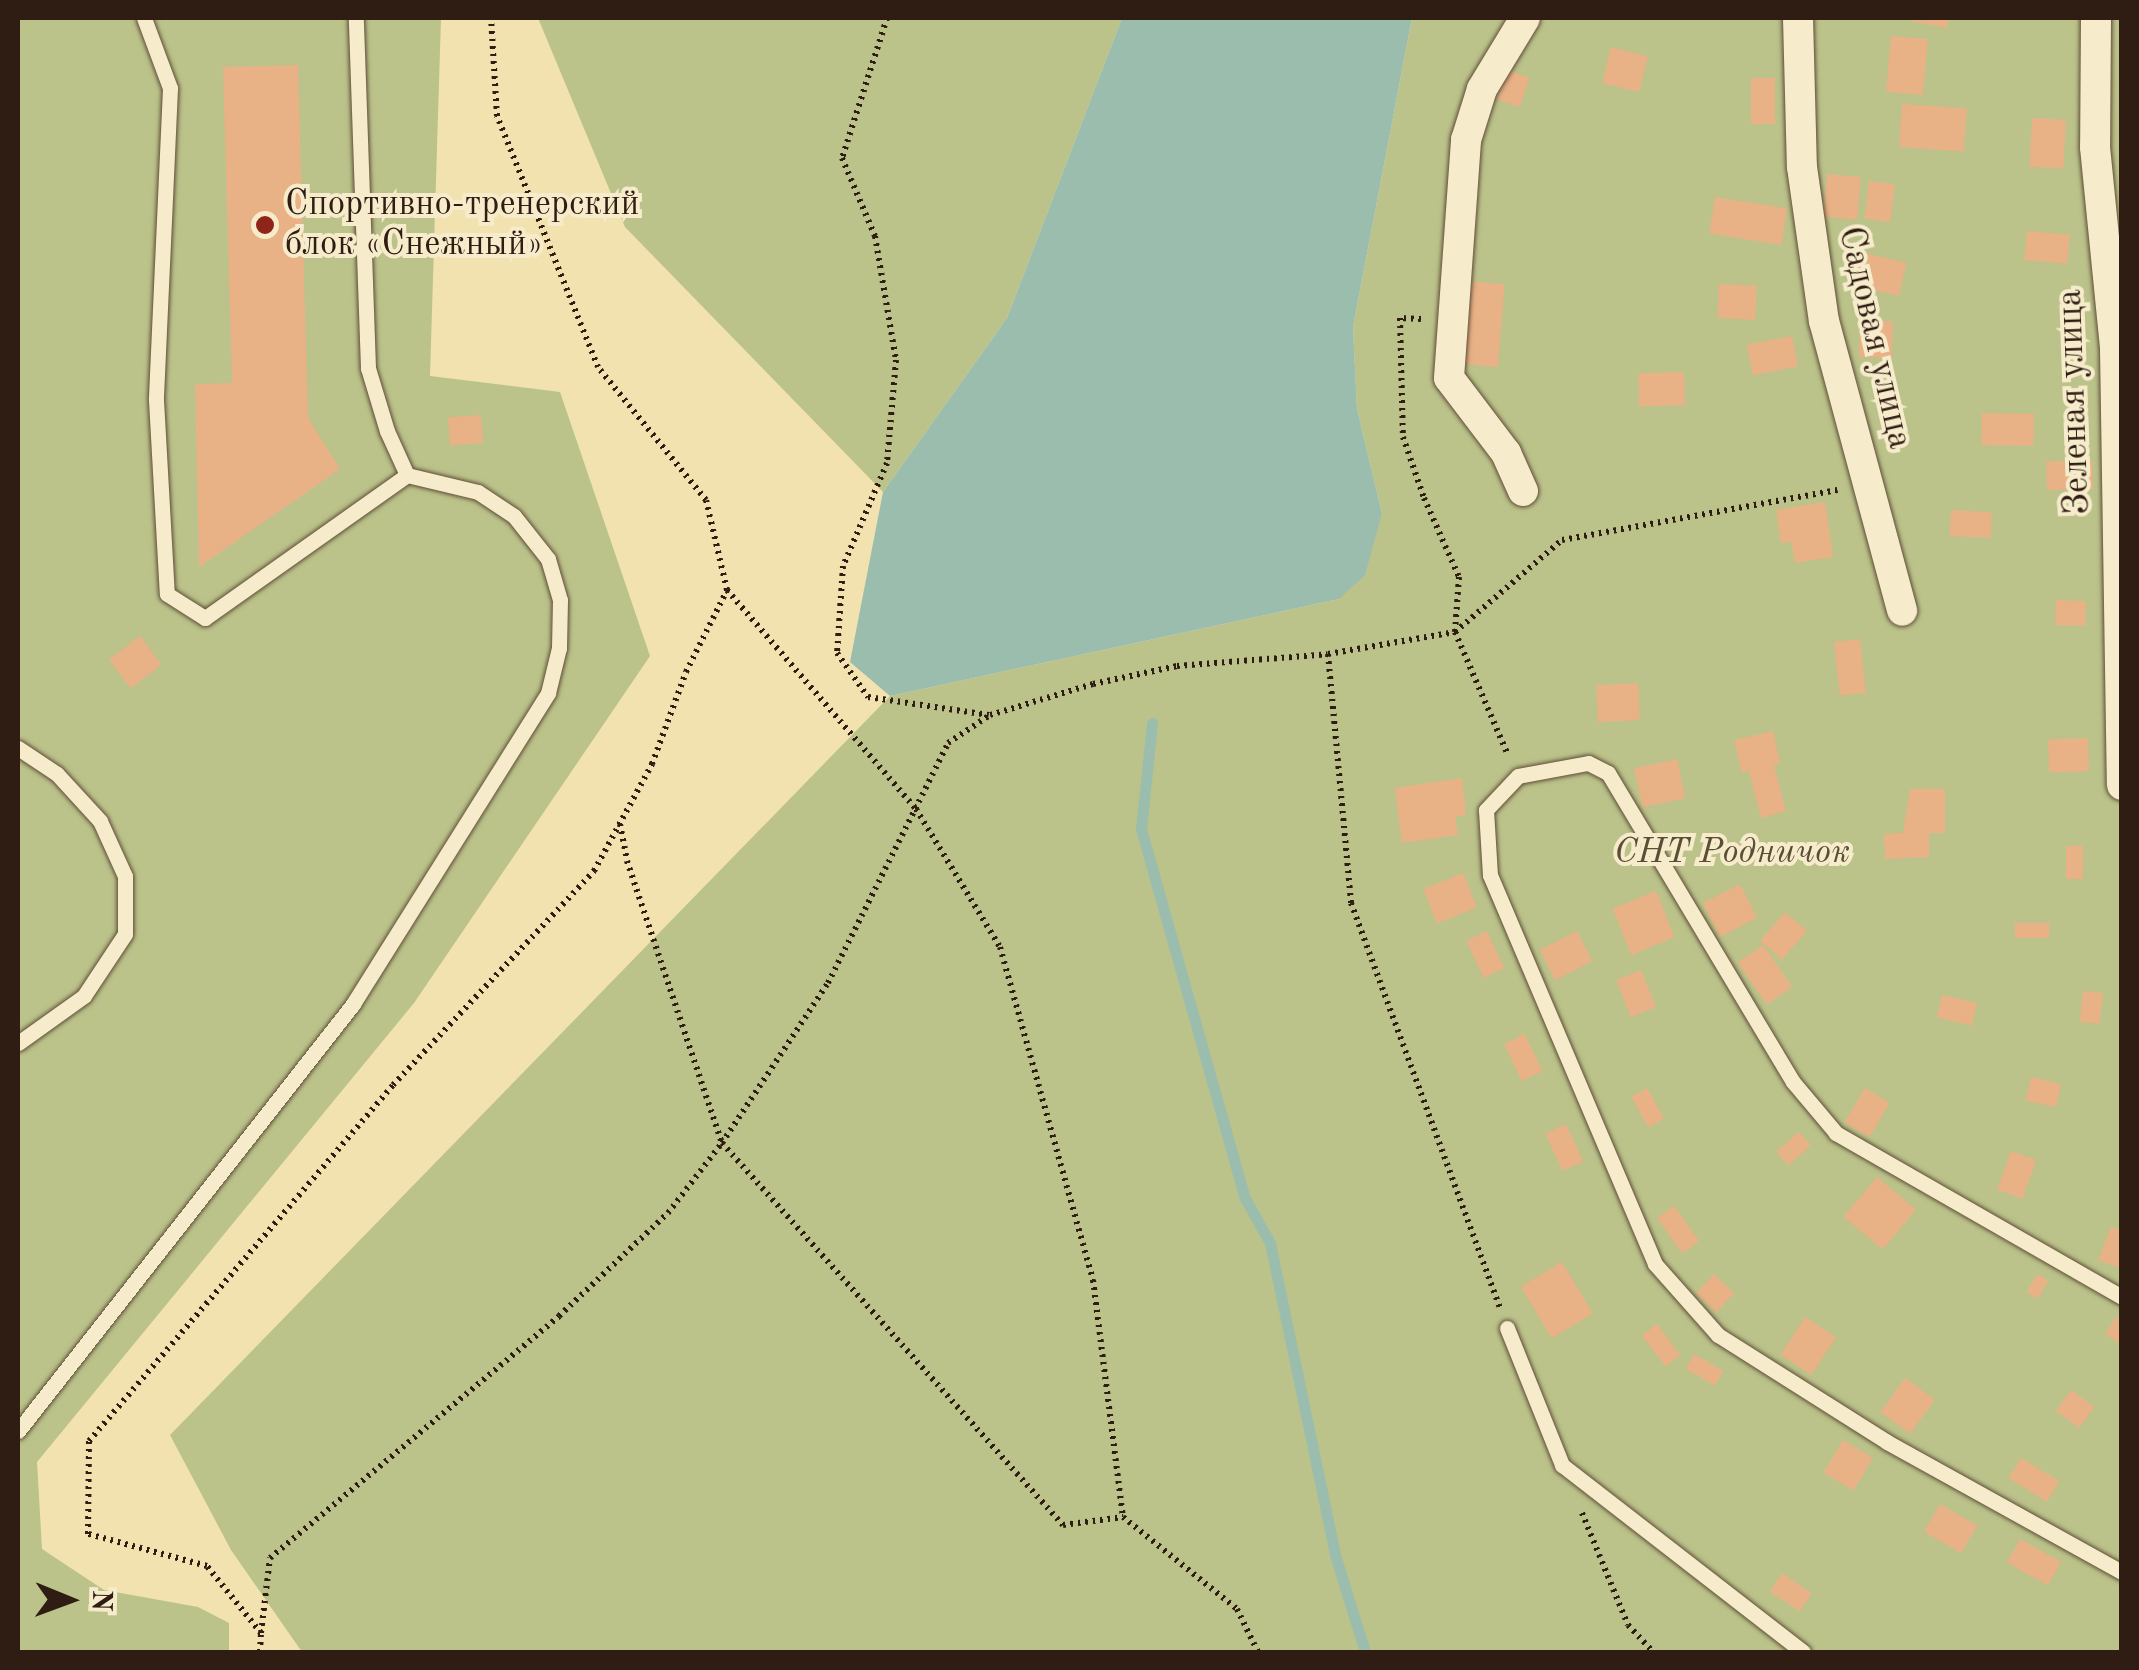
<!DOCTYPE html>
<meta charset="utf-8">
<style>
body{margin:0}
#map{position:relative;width:2139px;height:1670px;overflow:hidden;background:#f1e2af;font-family:"Old Standard TT",serif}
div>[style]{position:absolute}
.green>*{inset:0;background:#bbc38a}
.water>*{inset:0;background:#9bbdae}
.stream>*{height:11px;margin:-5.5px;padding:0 5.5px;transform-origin:5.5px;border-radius:5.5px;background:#9bbdae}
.building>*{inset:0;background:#e8b186;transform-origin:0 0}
.path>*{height:6px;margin-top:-3px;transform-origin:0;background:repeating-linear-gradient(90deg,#2f1c12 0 2.5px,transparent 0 7.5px)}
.roads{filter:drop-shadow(0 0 2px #604e39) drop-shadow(0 0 2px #604e39)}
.lane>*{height:15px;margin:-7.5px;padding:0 7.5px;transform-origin:7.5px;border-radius:7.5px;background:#f6eccb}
.street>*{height:30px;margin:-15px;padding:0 15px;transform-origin:15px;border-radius:15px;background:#f6eccb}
.dots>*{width:28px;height:28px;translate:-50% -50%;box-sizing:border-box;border:5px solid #f6eccb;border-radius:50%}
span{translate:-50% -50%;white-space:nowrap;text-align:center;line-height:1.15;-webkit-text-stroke:8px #f6eccb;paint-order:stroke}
.poi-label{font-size:35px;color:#2f1c12}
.left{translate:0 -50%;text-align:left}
.street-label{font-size:35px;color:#2f1c12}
.park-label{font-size:35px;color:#594e36;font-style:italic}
.frame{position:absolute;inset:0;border:20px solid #2f1c12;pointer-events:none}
.north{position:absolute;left:20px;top:1550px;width:100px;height:100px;-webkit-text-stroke:8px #f6eccb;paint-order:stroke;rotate:91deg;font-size:28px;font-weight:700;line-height:40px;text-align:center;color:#2f1c12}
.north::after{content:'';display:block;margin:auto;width:35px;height:45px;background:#2f1c12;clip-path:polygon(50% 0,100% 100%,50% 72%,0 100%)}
</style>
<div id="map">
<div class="green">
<i style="clip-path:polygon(18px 18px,441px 18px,430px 376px,560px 392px,650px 656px,414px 1003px,37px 1462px,42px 1549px,104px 1590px,198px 1607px,229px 1623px,229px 1652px,18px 1652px)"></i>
<i style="clip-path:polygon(538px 18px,1122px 18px,1007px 318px,883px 492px,625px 227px)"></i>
<i style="clip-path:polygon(1412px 18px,2121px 18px,2121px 1652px,302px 1652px,231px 1550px,170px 1435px,890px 696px,1339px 599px,1382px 513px,1357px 409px,1353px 327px)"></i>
</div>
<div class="water">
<i style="clip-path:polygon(1122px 18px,1412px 18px,1353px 327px,1357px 409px,1382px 513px,1365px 575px,1339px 599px,890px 696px,850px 662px,883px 492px,1007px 318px)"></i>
</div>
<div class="stream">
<i style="left:1152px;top:723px;width:107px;rotate:95.9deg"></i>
<i style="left:1141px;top:829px;width:383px;rotate:74.3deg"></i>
<i style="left:1245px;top:1198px;width:51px;rotate:60.9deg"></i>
<i style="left:1270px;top:1243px;width:319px;rotate:78.2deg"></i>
<i style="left:1335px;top:1555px;width:102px;rotate:72.8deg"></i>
</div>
<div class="building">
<i style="clip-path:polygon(1912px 18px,1949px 18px,1947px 28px,1911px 21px)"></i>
<i style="left:1891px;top:36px;width:37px;height:56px;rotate:5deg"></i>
<i style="left:1611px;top:47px;width:38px;height:37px;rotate:14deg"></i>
<i style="clip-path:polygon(298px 65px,308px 418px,340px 469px,199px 567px,195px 384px,232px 383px,223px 67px)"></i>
<i style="left:1507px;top:70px;width:24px;height:31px;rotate:19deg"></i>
<i style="left:1751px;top:78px;width:24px;height:46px"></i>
<i style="left:1902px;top:104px;width:65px;height:43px;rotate:4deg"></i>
<i style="left:2032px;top:118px;width:34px;height:49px;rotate:3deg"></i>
<i style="left:1827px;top:174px;width:34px;height:43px;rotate:5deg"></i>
<i style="left:1869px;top:181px;width:26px;height:38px;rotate:7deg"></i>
<i style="left:1715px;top:197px;width:73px;height:37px;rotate:9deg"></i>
<i style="left:2027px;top:231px;width:43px;height:29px;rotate:5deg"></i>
<i style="left:1856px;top:251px;width:52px;height:34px;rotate:13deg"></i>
<i style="left:1468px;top:281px;width:37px;height:83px;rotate:5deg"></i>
<i style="left:1719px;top:284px;width:38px;height:34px;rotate:3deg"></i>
<i style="left:1860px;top:320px;width:33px;height:37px;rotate:2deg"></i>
<i style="left:1792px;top:336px;width:31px;height:46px;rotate:79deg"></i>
<i style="left:1684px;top:372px;width:33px;height:46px;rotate:88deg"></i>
<i style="left:1982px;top:413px;width:52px;height:32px;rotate:1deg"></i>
<i style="left:481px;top:415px;width:28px;height:33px;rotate:86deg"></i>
<i style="left:2092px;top:460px;width:29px;height:46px;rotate:88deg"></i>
<i style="clip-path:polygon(1825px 502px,1833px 557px,1795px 563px,1791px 542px,1781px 543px,1776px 510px)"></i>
<i style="left:1951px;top:510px;width:41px;height:26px;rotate:3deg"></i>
<i style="left:2056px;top:600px;width:30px;height:25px;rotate:2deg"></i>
<i style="left:140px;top:636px;width:36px;height:39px;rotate:53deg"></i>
<i style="left:1860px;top:639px;width:54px;height:26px;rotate:84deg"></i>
<i style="left:1638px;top:683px;width:37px;height:42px;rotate:87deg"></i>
<i style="clip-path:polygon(1773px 731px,1780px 764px,1774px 766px,1786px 811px,1761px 818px,1749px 771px,1742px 773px,1734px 740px)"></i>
<i style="left:2088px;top:738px;width:33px;height:40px;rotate:88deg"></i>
<i style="left:1677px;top:759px;width:40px;height:44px;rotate:78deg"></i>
<i style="clip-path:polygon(1462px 778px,1466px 815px,1455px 817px,1458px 835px,1402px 843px,1395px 788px)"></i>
<i style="clip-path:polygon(1910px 789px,1945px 789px,1945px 833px,1929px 833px,1929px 857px,1885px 859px,1884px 834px,1903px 833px)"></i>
<i style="left:2066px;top:846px;width:17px;height:33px"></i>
<i style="left:1463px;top:873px;width:37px;height:43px;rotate:68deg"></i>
<i style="left:1740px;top:884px;width:38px;height:42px;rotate:63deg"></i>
<i style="left:1656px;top:891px;width:50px;height:47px;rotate:68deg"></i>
<i style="left:1785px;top:912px;width:29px;height:38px;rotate:41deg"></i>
<i style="left:2015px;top:923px;width:34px;height:15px"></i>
<i style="left:1487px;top:931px;width:41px;height:23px;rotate:65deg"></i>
<i style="left:1577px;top:931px;width:34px;height:42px;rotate:63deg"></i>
<i style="left:1763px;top:945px;width:51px;height:31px;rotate:55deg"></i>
<i style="left:1641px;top:970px;width:40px;height:27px;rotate:68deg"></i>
<i style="left:2083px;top:991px;width:20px;height:31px;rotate:6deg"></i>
<i style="left:1942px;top:995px;width:36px;height:23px;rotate:13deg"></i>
<i style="left:1525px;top:1034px;width:41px;height:23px;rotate:65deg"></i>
<i style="left:2031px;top:1077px;width:31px;height:24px;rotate:13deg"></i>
<i style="left:1647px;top:1088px;width:35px;height:18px;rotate:61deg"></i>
<i style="left:1865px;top:1088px;width:29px;height:40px;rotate:31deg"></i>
<i style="left:1566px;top:1124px;width:41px;height:23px;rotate:65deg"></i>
<i style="left:1799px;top:1132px;width:18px;height:30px;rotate:49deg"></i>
<i style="left:2011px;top:1151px;width:27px;height:41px;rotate:20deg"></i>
<i style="left:1877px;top:1177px;width:51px;height:52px;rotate:40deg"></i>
<i style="left:1674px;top:1206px;width:43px;height:21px;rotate:54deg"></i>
<i style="clip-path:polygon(2111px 1227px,2122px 1230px,2122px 1269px,2098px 1260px)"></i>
<i style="left:1562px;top:1262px;width:60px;height:48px;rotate:59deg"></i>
<i style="left:1714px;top:1274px;width:28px;height:26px;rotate:44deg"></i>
<i style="left:2037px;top:1274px;width:13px;height:21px;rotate:29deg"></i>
<i style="left:1805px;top:1317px;width:37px;height:45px;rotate:33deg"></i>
<i style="clip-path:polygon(2116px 1317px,2122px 1321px,2122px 1345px,2105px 1334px)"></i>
<i style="left:1657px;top:1324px;width:39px;height:19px;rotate:53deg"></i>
<i style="left:1694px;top:1354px;width:34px;height:17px;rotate:30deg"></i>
<i style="left:1905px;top:1378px;width:37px;height:42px;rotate:36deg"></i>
<i style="left:2071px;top:1390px;width:29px;height:26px;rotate:36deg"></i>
<i style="left:1843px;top:1440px;width:35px;height:38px;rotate:31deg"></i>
<i style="left:2021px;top:1458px;width:45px;height:24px;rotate:31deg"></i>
<i style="left:1940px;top:1504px;width:43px;height:32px;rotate:30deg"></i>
<i style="left:2020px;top:1539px;width:47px;height:27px;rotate:29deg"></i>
<i style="left:1782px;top:1573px;width:36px;height:22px;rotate:34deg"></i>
</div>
<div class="path">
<i style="left:887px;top:18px;width:147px;rotate:107.8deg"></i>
<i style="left:842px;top:158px;width:85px;rotate:67.1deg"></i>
<i style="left:875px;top:236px;width:126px;rotate:80.4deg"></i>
<i style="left:896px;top:360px;width:103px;rotate:95deg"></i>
<i style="left:887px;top:463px;width:112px;rotate:113.1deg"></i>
<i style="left:843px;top:566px;width:87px;rotate:93.9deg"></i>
<i style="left:837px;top:653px;width:54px;rotate:54.8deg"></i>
<i style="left:868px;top:697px;width:122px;rotate:8.5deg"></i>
<i style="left:1421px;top:319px;width:21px;rotate:-177deg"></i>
<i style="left:1400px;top:318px;width:119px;rotate:88.6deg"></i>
<i style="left:1403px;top:437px;width:65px;rotate:71deg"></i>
<i style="left:1424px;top:498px;width:86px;rotate:66.1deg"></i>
<i style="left:1459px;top:577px;width:55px;rotate:94.2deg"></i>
<i style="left:1455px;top:632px;width:132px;rotate:66.7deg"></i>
<i style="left:727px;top:590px;width:289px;rotate:49.2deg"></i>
<i style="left:916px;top:809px;width:162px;rotate:58.7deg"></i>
<i style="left:1000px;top:947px;width:346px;rotate:74.4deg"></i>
<i style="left:1093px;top:1280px;width:239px;rotate:82.8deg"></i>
<i style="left:1328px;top:654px;width:250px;rotate:84.7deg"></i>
<i style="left:1351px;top:903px;width:432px;rotate:69.8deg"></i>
<i style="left:620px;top:824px;width:38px;rotate:79deg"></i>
<i style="left:627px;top:861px;width:298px;rotate:71.4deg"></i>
<i style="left:722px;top:1143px;width:512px;rotate:48.25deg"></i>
<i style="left:1063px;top:1525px;width:61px;rotate:-7.6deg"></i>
<i style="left:1123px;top:1517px;width:146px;rotate:38.9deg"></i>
<i style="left:1237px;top:1609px;width:48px;rotate:64deg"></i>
<i style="left:1582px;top:1513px;width:121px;rotate:67.7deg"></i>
<i style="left:1628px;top:1625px;width:37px;rotate:47deg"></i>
<i style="left:261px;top:1633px;width:76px;rotate:-83.2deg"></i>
<i style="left:270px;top:1558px;width:377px;rotate:-39.9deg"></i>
<i style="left:559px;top:1316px;width:150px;rotate:-43.4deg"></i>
<i style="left:668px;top:1213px;width:88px;rotate:-52.4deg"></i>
<i style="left:722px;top:1143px;width:192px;rotate:-56.5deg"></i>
<i style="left:828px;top:983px;width:268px;rotate:-63.4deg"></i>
<i style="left:948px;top:743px;width:50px;rotate:-33.7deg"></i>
<i style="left:990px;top:715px;width:108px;rotate:-16.8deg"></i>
<i style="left:1093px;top:684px;width:86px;rotate:-12.1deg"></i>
<i style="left:1177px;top:666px;width:151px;rotate:-4.5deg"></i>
<i style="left:1328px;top:654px;width:129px;rotate:-9.8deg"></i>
<i style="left:1455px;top:632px;width:141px;rotate:-40.7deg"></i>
<i style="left:1562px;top:540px;width:280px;rotate:-10.3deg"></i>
<i style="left:260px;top:1652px;width:19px;rotate:-87deg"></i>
<i style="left:261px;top:1633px;width:86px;rotate:-128.9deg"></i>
<i style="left:207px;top:1566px;width:123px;rotate:-164.9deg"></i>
<i style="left:88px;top:1534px;width:93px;rotate:-89.4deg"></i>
<i style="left:89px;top:1441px;width:468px;rotate:-49.5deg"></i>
<i style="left:393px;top:1085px;width:294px;rotate:-46.8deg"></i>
<i style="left:594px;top:871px;width:122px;rotate:-61.5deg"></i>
<i style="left:652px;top:764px;width:98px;rotate:-69.7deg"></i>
<i style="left:686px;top:672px;width:92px;rotate:-63.4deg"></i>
<i style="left:727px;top:590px;width:92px;rotate:-103.1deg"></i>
<i style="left:706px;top:500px;width:171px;rotate:-129.1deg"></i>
<i style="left:598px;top:367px;width:271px;rotate:-111.9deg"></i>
<i style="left:497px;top:116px;width:98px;rotate:-93.5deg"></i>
</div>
<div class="roads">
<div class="lane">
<i style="left:144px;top:18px;width:75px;rotate:69.6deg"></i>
<i style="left:170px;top:88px;width:312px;rotate:92.6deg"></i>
<i style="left:156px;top:400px;width:194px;rotate:86.8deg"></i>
<i style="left:167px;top:594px;width:45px;rotate:32.3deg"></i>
<i style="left:205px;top:618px;width:247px;rotate:-35.3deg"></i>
<i style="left:18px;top:748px;width:47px;rotate:33.7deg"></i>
<i style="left:57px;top:774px;width:64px;rotate:47.5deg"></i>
<i style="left:100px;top:821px;width:60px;rotate:65.6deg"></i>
<i style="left:125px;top:876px;width:58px;rotate:90deg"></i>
<i style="left:125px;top:934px;width:74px;rotate:123.5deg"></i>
<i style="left:84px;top:996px;width:81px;rotate:144.5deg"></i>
<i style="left:2122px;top:1297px;width:330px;rotate:-150.2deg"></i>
<i style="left:1836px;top:1133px;width:67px;rotate:-130.1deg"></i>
<i style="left:1793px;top:1082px;width:360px;rotate:-120.9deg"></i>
<i style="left:1608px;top:773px;width:22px;rotate:-153deg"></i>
<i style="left:1588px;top:763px;width:71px;rotate:169.5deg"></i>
<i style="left:1518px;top:776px;width:47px;rotate:133.3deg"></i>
<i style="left:1486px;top:810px;width:65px;rotate:86.5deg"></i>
<i style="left:1490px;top:875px;width:423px;rotate:67deg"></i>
<i style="left:1655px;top:1264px;width:95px;rotate:48.4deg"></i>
<i style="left:1718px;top:1335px;width:200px;rotate:32.3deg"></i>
<i style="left:1887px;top:1442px;width:269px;rotate:29deg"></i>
<i style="left:1507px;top:1328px;width:148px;rotate:68.1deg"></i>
<i style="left:1562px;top:1465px;width:305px;rotate:37.8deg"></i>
<i style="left:18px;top:1431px;width:543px;rotate:-51.88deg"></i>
<i style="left:353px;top:1004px;width:367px;rotate:-57.9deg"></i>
<i style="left:548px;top:693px;width:46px;rotate:-76.3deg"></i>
<i style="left:559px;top:648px;width:48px;rotate:-88.8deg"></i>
<i style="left:560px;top:600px;width:43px;rotate:-106.3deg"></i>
<i style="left:548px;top:559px;width:55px;rotate:-128.3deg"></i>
<i style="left:514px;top:516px;width:43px;rotate:-146.3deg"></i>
<i style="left:478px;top:492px;width:73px;rotate:-166.5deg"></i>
<i style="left:407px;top:475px;width:48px;rotate:-114.4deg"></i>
<i style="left:387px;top:431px;width:66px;rotate:-106.8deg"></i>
<i style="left:368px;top:368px;width:350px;rotate:-92deg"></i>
</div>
<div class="street">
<i style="left:1798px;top:18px;width:149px;rotate:88.5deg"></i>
<i style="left:1802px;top:167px;width:156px;rotate:81.9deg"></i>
<i style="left:1824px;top:321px;width:300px;rotate:74.9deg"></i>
<i style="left:2096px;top:18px;width:129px;rotate:90.4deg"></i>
<i style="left:2095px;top:147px;width:202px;rotate:84.3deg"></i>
<i style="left:2115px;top:348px;width:437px;rotate:89.1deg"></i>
<i style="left:1523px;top:491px;width:42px;rotate:-114.1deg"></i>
<i style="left:1506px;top:453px;width:94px;rotate:-127.2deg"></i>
<i style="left:1449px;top:378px;width:239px;rotate:-85.9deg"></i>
<i style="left:1466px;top:140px;width:53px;rotate:-72.6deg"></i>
<i style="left:1482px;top:89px;width:83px;rotate:-58.8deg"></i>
</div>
</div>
<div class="dots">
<i style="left:265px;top:225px;background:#8f2418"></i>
</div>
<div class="poi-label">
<span class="left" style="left:285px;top:225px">Спортивно-тренерский<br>блок «Снежный»</span>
</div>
<div class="street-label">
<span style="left:1874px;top:338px;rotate:77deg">Садовая улица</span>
<span style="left:2075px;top:402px;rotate:-92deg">Зеленая улица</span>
</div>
<div class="park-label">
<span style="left:1732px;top:853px">СНТ Родничок</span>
</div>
<div class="frame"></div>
<div class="north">N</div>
</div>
